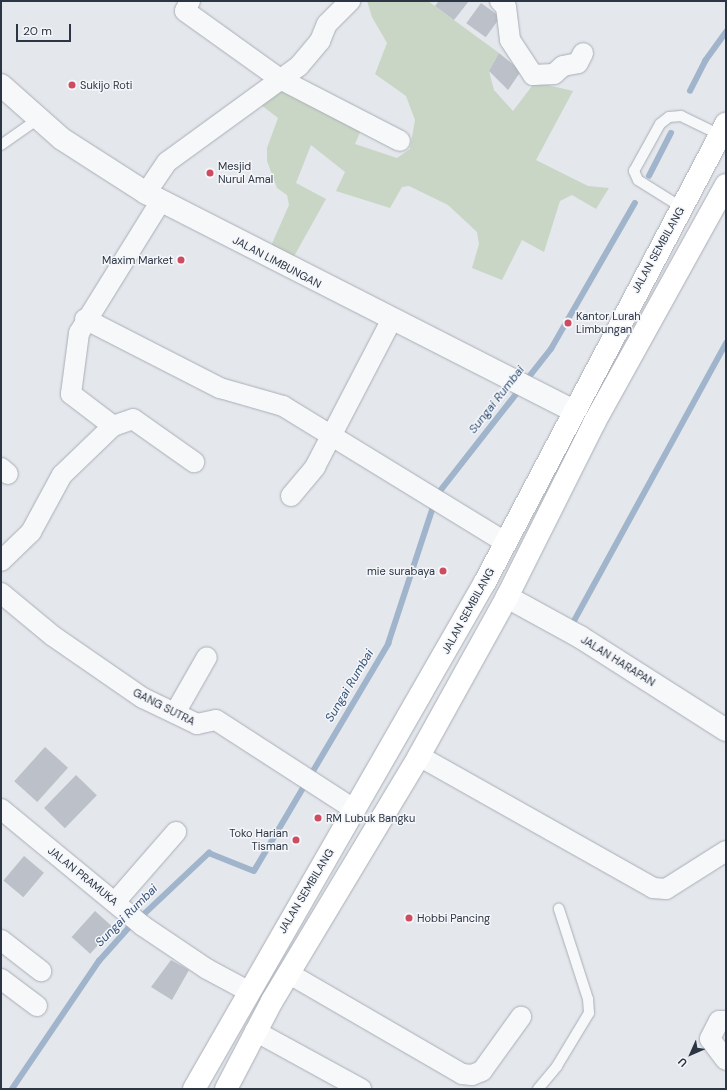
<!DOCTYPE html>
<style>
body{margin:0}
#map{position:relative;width:727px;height:1090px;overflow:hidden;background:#e4e7ec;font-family:"DM Sans",sans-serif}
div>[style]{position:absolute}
.green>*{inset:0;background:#c9d6c5}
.stream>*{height:5.5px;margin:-2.75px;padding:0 2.75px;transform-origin:2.75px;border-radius:2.75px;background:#a0b5cb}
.building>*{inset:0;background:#bbc0c9;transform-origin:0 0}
.roads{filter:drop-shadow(0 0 1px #a9aeb6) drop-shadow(0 0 1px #a9aeb6)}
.service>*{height:10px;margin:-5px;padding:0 5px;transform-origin:5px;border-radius:5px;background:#f7f8fa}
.minor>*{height:20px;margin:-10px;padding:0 10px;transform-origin:10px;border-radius:10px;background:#f7f8fa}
.tertiary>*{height:22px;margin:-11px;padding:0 11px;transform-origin:11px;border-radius:11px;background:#f7f8fa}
.primary>*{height:22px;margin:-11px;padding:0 11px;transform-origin:11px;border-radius:11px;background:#fff}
.dots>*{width:11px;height:11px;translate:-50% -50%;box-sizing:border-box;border:2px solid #f4f6f9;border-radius:50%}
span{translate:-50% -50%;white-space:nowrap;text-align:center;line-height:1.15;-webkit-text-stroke:3px #f4f6f9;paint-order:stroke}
.poi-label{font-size:11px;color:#2c3544}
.left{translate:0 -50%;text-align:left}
.right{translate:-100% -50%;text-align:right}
.street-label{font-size:11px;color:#2c3544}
.water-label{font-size:12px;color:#355378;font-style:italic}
.frame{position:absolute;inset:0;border:2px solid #2c3544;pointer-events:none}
.north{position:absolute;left:671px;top:1034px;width:40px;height:40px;-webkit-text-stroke:3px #f4f6f9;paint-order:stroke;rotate:225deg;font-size:11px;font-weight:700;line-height:16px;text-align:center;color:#2c3544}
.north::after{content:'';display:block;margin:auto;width:14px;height:18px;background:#2c3544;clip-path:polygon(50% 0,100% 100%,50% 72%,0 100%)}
.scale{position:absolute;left:16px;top:24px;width:55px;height:18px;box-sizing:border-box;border:2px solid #2c3544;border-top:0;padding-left:5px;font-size:12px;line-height:14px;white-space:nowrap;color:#2c3544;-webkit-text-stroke:3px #f4f6f9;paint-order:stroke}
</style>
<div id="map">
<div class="green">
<i style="clip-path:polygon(367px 1px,428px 1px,499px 53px,489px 71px,494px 90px,513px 111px,535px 82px,573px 91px,536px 160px,588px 186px,609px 188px,596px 209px,572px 195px,560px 201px,544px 252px,522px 240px,502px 280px,472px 268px,479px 244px,477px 232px,448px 205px,409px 186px,402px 187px,390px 208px,336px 191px,345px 172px,311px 145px,296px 183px,326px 199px,292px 260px,270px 248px,289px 205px,287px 195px,277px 188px,267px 161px,267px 148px,278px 118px,261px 105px,286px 87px,364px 123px,355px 144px,397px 158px,410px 149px,415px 120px,406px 96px,375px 74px,387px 43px,372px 17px)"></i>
</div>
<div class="stream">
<i style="left:690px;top:91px;width:34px;rotate:-63deg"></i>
<i style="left:705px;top:61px;width:36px;rotate:-54deg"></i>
<i style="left:649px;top:176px;width:48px;rotate:-62.9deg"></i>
<i style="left:525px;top:382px;width:42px;rotate:-51.8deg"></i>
<i style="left:551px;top:349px;width:168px;rotate:-60.1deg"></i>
<i style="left:437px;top:495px;width:135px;rotate:-51.9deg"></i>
<i style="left:574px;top:621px;width:317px;rotate:-61.3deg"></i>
<i style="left:140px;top:918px;width:95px;rotate:-43.3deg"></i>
<i style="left:209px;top:853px;width:48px;rotate:21.8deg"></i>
<i style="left:254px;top:871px;width:264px;rotate:-59.4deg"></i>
<i style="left:388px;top:644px;width:147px;rotate:-71.8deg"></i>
<i style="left:12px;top:1089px;width:155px;rotate:-55.8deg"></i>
<i style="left:99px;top:961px;width:51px;rotate:-48.2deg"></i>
</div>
<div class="building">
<i style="clip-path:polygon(439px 1px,469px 1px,454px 20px,435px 6px)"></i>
<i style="left:481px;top:3px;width:24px;height:25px;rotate:36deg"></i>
<i style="clip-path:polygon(499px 53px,521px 71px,508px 90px,489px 71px)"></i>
<i style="left:45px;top:747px;width:31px;height:46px;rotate:42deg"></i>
<i style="left:76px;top:775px;width:29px;height:46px;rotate:44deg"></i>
<i style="left:24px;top:856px;width:26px;height:32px;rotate:40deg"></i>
<i style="left:95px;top:911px;width:25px;height:35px;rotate:42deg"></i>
<i style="clip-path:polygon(171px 960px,189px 970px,172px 1000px,151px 987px)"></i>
</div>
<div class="roads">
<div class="service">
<i style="left:1px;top:145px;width:45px;rotate:-35.1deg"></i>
<i style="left:681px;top:207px;width:51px;rotate:-147.9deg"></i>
<i style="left:638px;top:180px;width:10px;rotate:-114deg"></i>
<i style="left:634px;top:171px;width:54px;rotate:-61deg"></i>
<i style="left:660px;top:124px;width:11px;rotate:-38deg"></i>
<i style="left:669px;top:117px;width:12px;rotate:-5deg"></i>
<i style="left:681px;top:116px;width:43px;rotate:26deg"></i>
<i style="left:538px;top:1089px;width:30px;rotate:-50deg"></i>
<i style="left:557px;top:1066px;width:62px;rotate:-58.9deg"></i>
<i style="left:589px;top:1013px;width:14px;rotate:-94deg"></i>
<i style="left:588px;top:999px;width:95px;rotate:-107.9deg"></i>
</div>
<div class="minor">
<i style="left:190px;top:1px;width:11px;rotate:117deg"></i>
<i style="left:185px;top:11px;width:117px;rotate:35.6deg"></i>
<i style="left:280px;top:79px;width:135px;rotate:27.3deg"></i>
<i style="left:500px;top:1px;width:8px;rotate:45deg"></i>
<i style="left:506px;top:7px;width:33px;rotate:83deg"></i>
<i style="left:510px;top:40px;width:42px;rotate:56.7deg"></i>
<i style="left:533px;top:75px;width:21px;rotate:-3deg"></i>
<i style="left:554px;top:74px;width:12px;rotate:-42deg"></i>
<i style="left:563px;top:66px;width:15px;rotate:-11deg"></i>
<i style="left:578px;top:63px;width:11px;rotate:-63deg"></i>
<i style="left:146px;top:193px;width:37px;rotate:-56deg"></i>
<i style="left:167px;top:162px;width:163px;rotate:-36deg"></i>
<i style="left:299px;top:66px;width:33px;rotate:-50deg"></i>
<i style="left:320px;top:41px;width:18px;rotate:-68deg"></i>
<i style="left:327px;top:24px;width:33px;rotate:-45deg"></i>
<i style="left:85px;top:319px;width:152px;rotate:27.1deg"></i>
<i style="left:220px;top:388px;width:66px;rotate:15.9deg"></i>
<i style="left:283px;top:406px;width:260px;rotate:31.5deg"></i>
<i style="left:113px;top:426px;width:21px;rotate:-19deg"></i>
<i style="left:133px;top:419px;width:75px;rotate:35.2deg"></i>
<i style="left:1px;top:468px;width:9px;rotate:41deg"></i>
<i style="left:291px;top:496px;width:38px;rotate:-50deg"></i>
<i style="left:315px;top:467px;width:167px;rotate:-62.5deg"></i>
<i style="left:1px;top:561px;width:42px;rotate:-44deg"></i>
<i style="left:31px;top:532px;width:65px;rotate:-61.5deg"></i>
<i style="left:62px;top:475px;width:71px;rotate:-43.9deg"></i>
<i style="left:113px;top:426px;width:53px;rotate:-142.7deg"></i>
<i style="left:71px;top:394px;width:62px;rotate:-82.5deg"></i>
<i style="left:79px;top:333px;width:155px;rotate:-58.2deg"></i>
<i style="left:1px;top:593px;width:67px;rotate:39.6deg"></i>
<i style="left:53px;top:636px;width:109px;rotate:34.6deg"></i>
<i style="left:143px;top:698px;width:60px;rotate:25.7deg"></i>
<i style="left:197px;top:724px;width:19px;rotate:-12deg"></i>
<i style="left:216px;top:720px;width:166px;rotate:32.9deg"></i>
<i style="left:175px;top:713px;width:64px;rotate:-60.3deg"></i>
<i style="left:419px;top:756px;width:269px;rotate:29.4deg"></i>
<i style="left:653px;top:888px;width:13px;rotate:4deg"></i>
<i style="left:666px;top:889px;width:71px;rotate:-32.3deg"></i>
<i style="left:1px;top:809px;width:184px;rotate:39.5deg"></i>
<i style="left:143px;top:926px;width:77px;rotate:33.9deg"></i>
<i style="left:207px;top:969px;width:47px;rotate:28.2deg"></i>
<i style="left:115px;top:902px;width:93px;rotate:-48.9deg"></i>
<i style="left:1px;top:940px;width:51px;rotate:37.8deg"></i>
<i style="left:288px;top:973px;width:201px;rotate:30.1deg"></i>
<i style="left:462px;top:1074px;width:10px;rotate:6deg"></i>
<i style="left:472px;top:1075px;width:11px;rotate:-22deg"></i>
<i style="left:482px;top:1071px;width:67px;rotate:-54.2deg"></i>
<i style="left:1px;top:979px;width:45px;rotate:36.9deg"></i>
<i style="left:726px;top:1021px;width:7px;rotate:180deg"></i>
<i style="left:719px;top:1021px;width:20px;rotate:117deg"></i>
<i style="left:710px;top:1039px;width:26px;rotate:53deg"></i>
<i style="left:255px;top:1031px;width:121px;rotate:28.7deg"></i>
</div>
<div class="tertiary">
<i style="left:1px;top:85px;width:81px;rotate:41.5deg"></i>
<i style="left:62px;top:139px;width:100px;rotate:32.7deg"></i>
<i style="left:146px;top:193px;width:478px;rotate:27deg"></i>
<i style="left:507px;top:597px;width:83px;rotate:28.7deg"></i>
<i style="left:580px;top:637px;width:173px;rotate:32.5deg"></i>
</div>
<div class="primary">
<i style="left:194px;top:1089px;width:585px;rotate:-60.15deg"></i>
<i style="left:485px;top:582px;width:518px;rotate:-62.25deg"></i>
<i style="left:226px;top:1089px;width:99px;rotate:-62.4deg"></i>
<i style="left:272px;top:1001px;width:286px;rotate:-59deg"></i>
<i style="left:419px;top:756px;width:182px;rotate:-61deg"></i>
<i style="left:507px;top:597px;width:195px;rotate:-63.4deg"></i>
<i style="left:594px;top:423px;width:272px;rotate:-61deg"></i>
</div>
</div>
<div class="dots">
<i style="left:72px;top:85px;background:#ce4c5f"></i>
<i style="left:210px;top:173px;background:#ce4c5f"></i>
<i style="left:181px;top:260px;background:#ce4c5f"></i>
<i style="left:568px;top:323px;background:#ce4c5f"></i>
<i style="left:443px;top:571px;background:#ce4c5f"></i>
<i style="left:318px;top:818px;background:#ce4c5f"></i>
<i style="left:296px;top:840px;background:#ce4c5f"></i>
<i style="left:409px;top:918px;background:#ce4c5f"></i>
</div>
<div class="poi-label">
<span class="left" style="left:80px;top:85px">Sukijo Roti</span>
<span class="left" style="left:218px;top:173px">Mesjid<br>Nurul Amal</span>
<span class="right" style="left:173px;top:260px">Maxim Market</span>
<span class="left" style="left:576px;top:323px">Kantor Lurah<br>Limbungan</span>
<span class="right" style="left:435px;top:571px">mie surabaya</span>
<span class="left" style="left:326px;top:818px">RM Lubuk Bangku</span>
<span class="right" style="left:288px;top:840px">Toko Harian<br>Tisman</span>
<span class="left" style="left:417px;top:918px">Hobbi Pancing</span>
</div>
<div class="street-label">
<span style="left:658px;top:250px;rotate:-61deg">JALAN SEMBILANG</span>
<span style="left:277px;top:262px;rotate:28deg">JALAN LIMBUNGAN</span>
<span style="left:468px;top:611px;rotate:-61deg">JALAN SEMBILANG</span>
<span style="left:618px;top:661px;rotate:32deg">JALAN HARAPAN</span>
<span style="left:164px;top:707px;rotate:27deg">GANG SUTRA</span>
<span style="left:83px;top:876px;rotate:39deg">JALAN PRAMUKA</span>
<span style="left:306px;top:891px;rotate:-59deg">JALAN SEMBILANG</span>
</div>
<div class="water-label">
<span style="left:497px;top:400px;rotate:-52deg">Sungai Rumbai</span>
<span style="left:350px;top:686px;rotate:-59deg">Sungai Rumbai</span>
<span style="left:127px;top:916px;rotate:-45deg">Sungai Rumbai</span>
</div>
<div class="frame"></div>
<div class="north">U</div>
<div class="scale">20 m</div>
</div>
